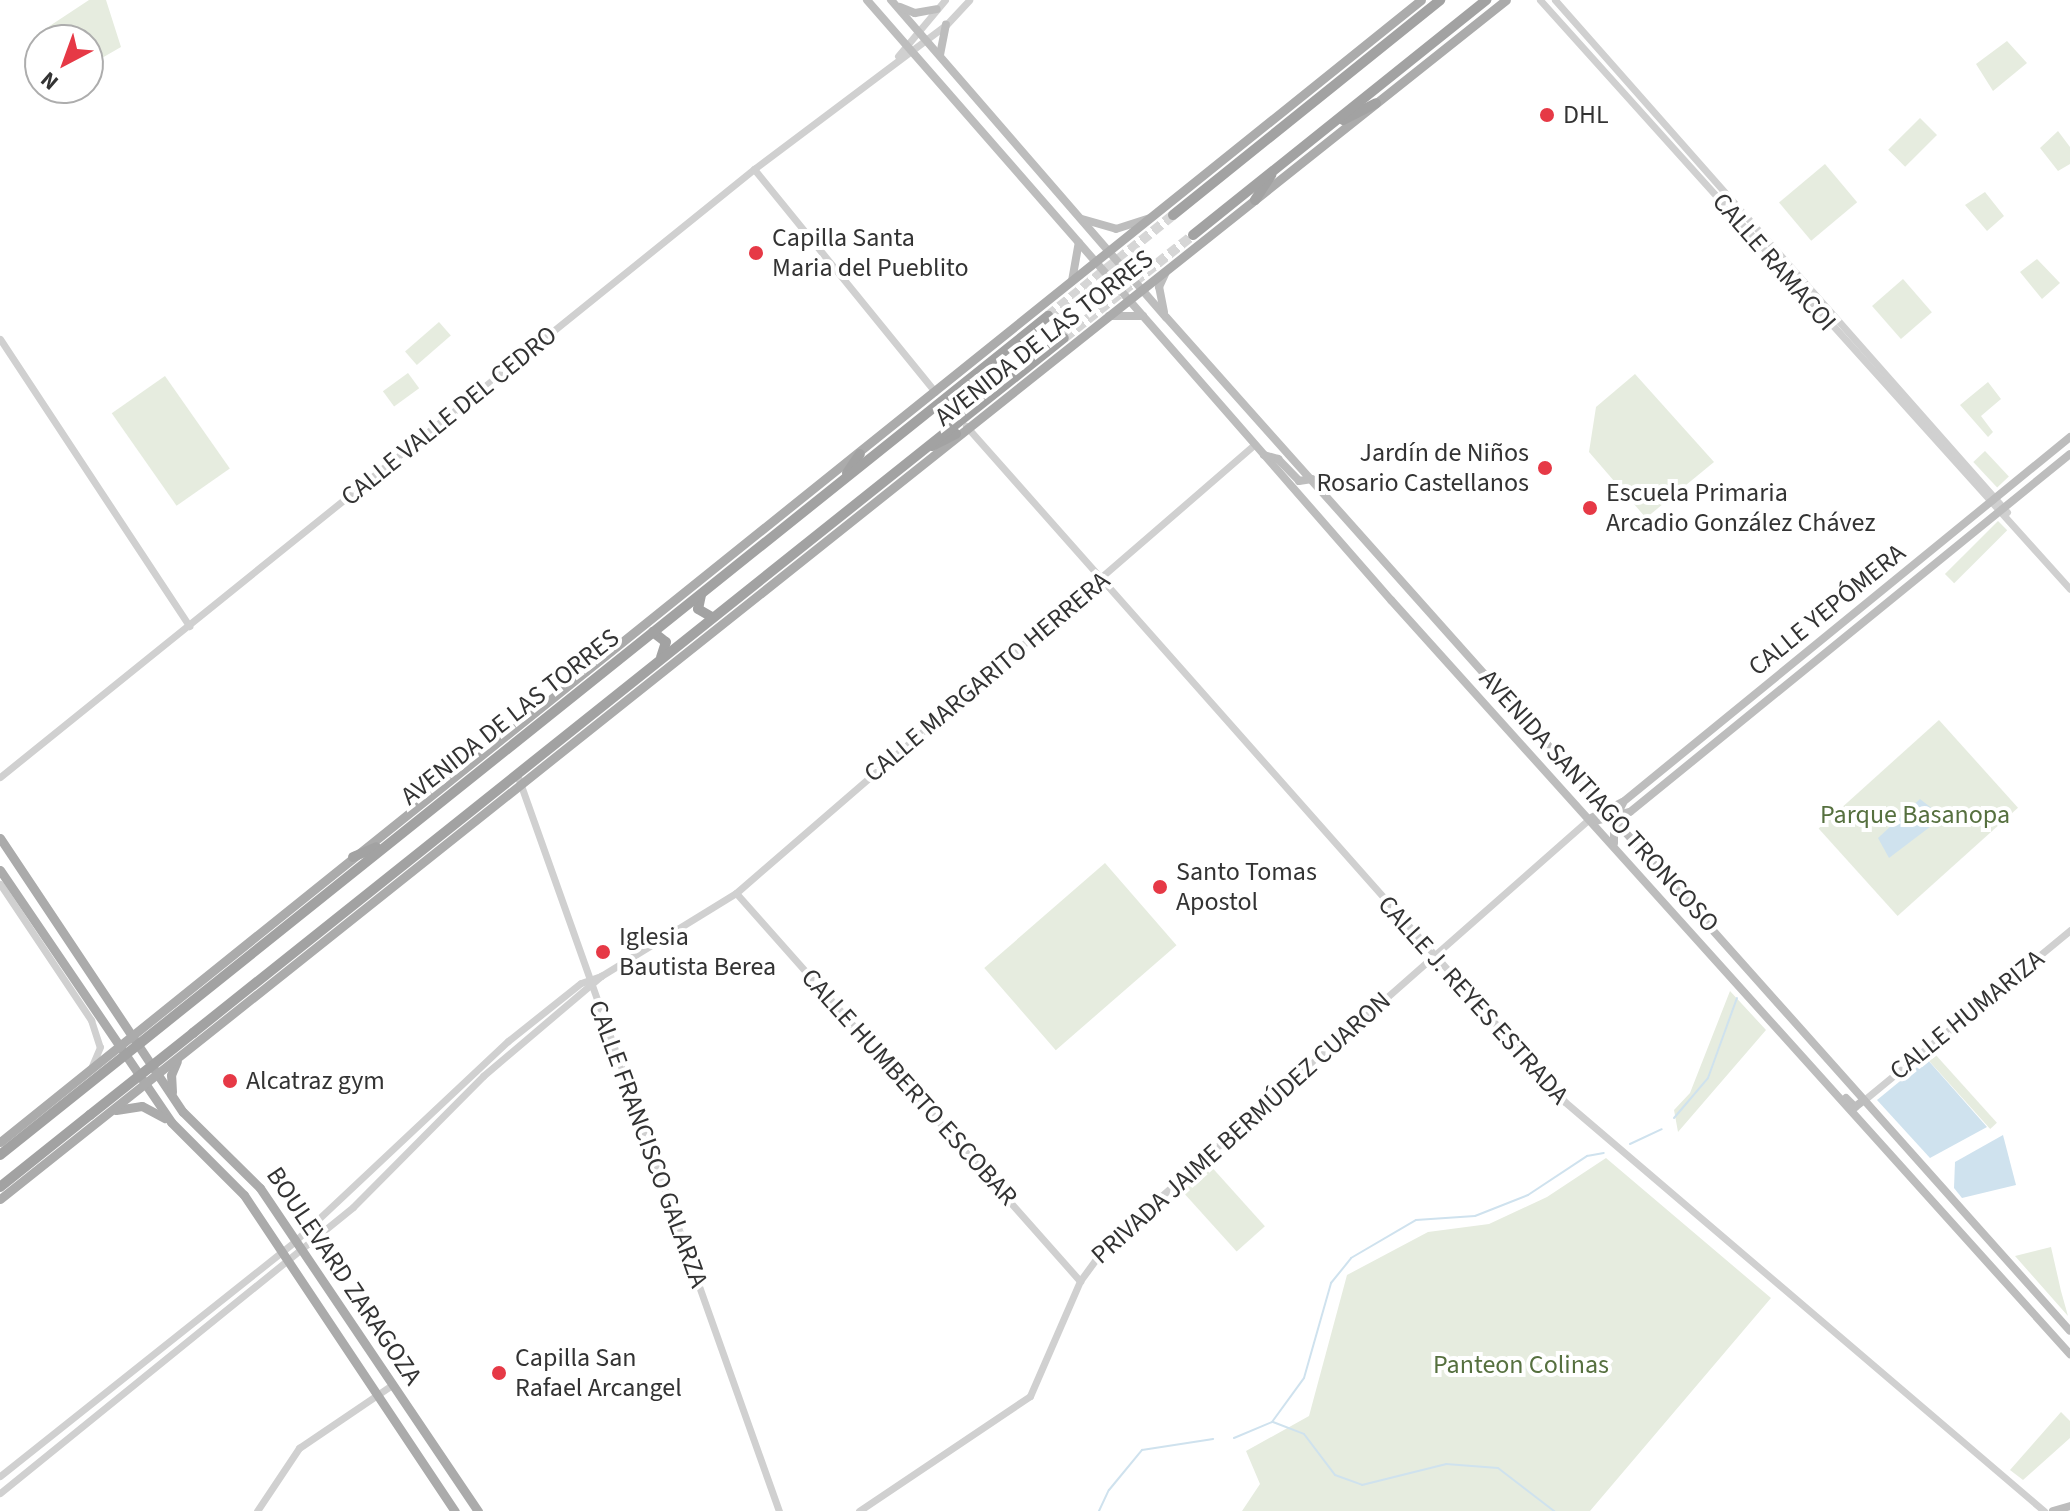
<!DOCTYPE html>
<meta charset="utf-8">
<style>
body{margin:0}
#map{position:relative;width:2070px;height:1511px;overflow:hidden;background:#fff;font-family:"Source Sans 3",sans-serif}
div>[style]{position:absolute}
.green>*{inset:0;background:#e6ecdf;transform-origin:0 0}
.water>*{inset:0;background:#cfe2ee}
.stream>*{height:2px;margin:-1px;padding:0 1px;transform-origin:1px;border-radius:1px;background:#cfe2ee}
.trunk-tunnel>*{height:10px;margin-top:-5px;transform-origin:0;background:repeating-linear-gradient(90deg,#d6d6d6 0 10px,transparent 0 15px)}
.tertiary>*{height:7px;margin:-3.5px;padding:0 3.5px;transform-origin:3.5px;border-radius:3.5px;background:#d0d0d0}
.secondary>*{height:8px;margin:-4px;padding:0 4px;transform-origin:4px;border-radius:4px;background:#bdbdbd}
.primary>*{height:9px;margin:-4.5px;padding:0 4.5px;transform-origin:4.5px;border-radius:4.5px;background:#ababab}
.trunk>*{height:10px;margin:-5px;padding:0 5px;transform-origin:5px;border-radius:5px;background:#a2a2a2}
.trunk-bridge>*{height:10px;margin:-5px;padding:0 5px;transform-origin:5px;border-radius:5px;background:#a2a2a2}
.dots>*{width:22px;height:22px;translate:-50% -50%;box-sizing:border-box;border:4px solid #fff;border-radius:50%}
span{translate:-50% -50%;white-space:nowrap;text-align:center;line-height:1.15;-webkit-text-stroke:8px #fff;paint-order:stroke}
.poi-label{font-size:26px;color:#333}
.left{translate:0 -50%;text-align:left}
.right{translate:-100% -50%;text-align:right}
.street-label{font-size:26px;color:#333}
.park-label{font-size:26px;color:#56703f}
.north{position:absolute;left:24px;top:24px;width:80px;height:80px;box-sizing:border-box;background:#fff;border:2px solid #adadad;border-radius:50%;rotate:221deg;font-size:22px;font-weight:700;line-height:32px;text-align:center;color:#333}
.north::after{content:'';display:block;margin:auto;width:28px;height:36px;background:#e63946;clip-path:polygon(50% 0,100% 100%,50% 72%,0 100%)}
</style>
<div id="map">
<div class="green">
<i style="clip-path:polygon(89px 0,106px 0,121px 47px,88px 66px,88px 40px,40px 40px,40px 45px,36px 35px)"></i>
<i style="clip-path:polygon(2007px 41px,2027px 63px,1993px 91px,1976px 64px)"></i>
<i style="left:1920px;top:118px;width:24px;height:45px;rotate:45deg"></i>
<i style="clip-path:polygon(2058px 131px,2070px 147px,2070px 164px,2058px 171px,2040px 148px)"></i>
<i style="left:1825px;top:164px;width:50px;height:60px;rotate:50deg"></i>
<i style="clip-path:polygon(1985px 192px,2004px 216px,1987px 231px,1965px 205px)"></i>
<i style="clip-path:polygon(2037px 259px,2060px 283px,2042px 299px,2020px 272px)"></i>
<i style="left:1903px;top:279px;width:44px;height:41px;rotate:49deg"></i>
<i style="left:439px;top:322px;width:18px;height:45px;rotate:49deg"></i>
<i style="left:408px;top:373px;width:19px;height:31px;rotate:54deg"></i>
<i style="clip-path:polygon(1635px 374px,1714px 462px,1646px 518px,1589px 452px,1596px 407px)"></i>
<i style="left:165px;top:376px;width:113px;height:65px;rotate:55deg"></i>
<i style="clip-path:polygon(1988px 382px,2001px 399px,1981px 416px,1993px 432px,1988px 437px,1960px 405px)"></i>
<i style="left:1985px;top:451px;width:35px;height:16px;rotate:47deg"></i>
<i style="left:1998px;top:521px;width:13px;height:75px;rotate:45deg"></i>
<i style="left:1939px;top:720px;width:118px;height:162px;rotate:48deg"></i>
<i style="left:1105px;top:863px;width:109px;height:160px;rotate:49deg"></i>
<i style="clip-path:polygon(1730px 991px,1766px 1030px,1678px 1132px,1674px 1110px,1690px 1093px)"></i>
<i style="left:1934px;top:1053px;width:94px;height:9px;rotate:48deg"></i>
<i style="clip-path:polygon(1606px 1158px,1771px 1298px,1590px 1511px,1242px 1511px,1260px 1484px,1246px 1451px,1309px 1416px,1347px 1275px,1428px 1232px,1489px 1224px,1547px 1197px)"></i>
<i style="left:1208px;top:1163px;width:85px;height:38px;rotate:48deg"></i>
<i style="clip-path:polygon(2051px 1247px,2061px 1291px,2068px 1316px,2015px 1256px)"></i>
<i style="clip-path:polygon(2061px 1412px,2070px 1421px,2070px 1438px,2023px 1480px,2010px 1470px)"></i>
</div>
<div class="water">
<i style="clip-path:polygon(1920px 799px,1943px 817px,1889px 858px,1878px 838px)"></i>
<i style="clip-path:polygon(1927px 1059px,1987px 1127px,1930px 1158px,1877px 1100px)"></i>
<i style="clip-path:polygon(2003px 1135px,2016px 1185px,1962px 1198px,1954px 1188px,1955px 1162px)"></i>
</div>
<div class="stream">
<i style="left:1674px;top:1118px;width:52px;rotate:-49.6deg"></i>
<i style="left:1708px;top:1078px;width:85px;rotate:-70.1deg"></i>
<i style="left:1630px;top:1144px;width:35px;rotate:-25deg"></i>
<i style="left:1273px;top:1422px;width:33px;rotate:21deg"></i>
<i style="left:1304px;top:1434px;width:51px;rotate:52.9deg"></i>
<i style="left:1335px;top:1475px;width:29px;rotate:20deg"></i>
<i style="left:1362px;top:1485px;width:87px;rotate:-14deg"></i>
<i style="left:1446px;top:1464px;width:52px;rotate:4.4deg"></i>
<i style="left:1498px;top:1468px;width:71px;rotate:37.5deg"></i>
<i style="left:1234px;top:1438px;width:41px;rotate:-22.8deg"></i>
<i style="left:1272px;top:1422px;width:54px;rotate:-54deg"></i>
<i style="left:1304px;top:1378px;width:99px;rotate:-74.1deg"></i>
<i style="left:1331px;top:1283px;width:32px;rotate:-51deg"></i>
<i style="left:1351px;top:1258px;width:75px;rotate:-30.3deg"></i>
<i style="left:1416px;top:1220px;width:59px;rotate:-3.9deg"></i>
<i style="left:1475px;top:1216px;width:57px;rotate:-21.6deg"></i>
<i style="left:1528px;top:1195px;width:71px;rotate:-33.5deg"></i>
<i style="left:1587px;top:1156px;width:17px;rotate:-10deg"></i>
<i style="left:1099px;top:1511px;width:23px;rotate:-65deg"></i>
<i style="left:1109px;top:1490px;width:52px;rotate:-50.5deg"></i>
<i style="left:1142px;top:1450px;width:72px;rotate:-8.8deg"></i>
</div>
<div class="trunk-tunnel">
<i style="left:1048px;top:316px;width:161px;rotate:-38.9deg"></i>
<i style="left:1064px;top:338px;width:165px;rotate:-38.6deg"></i>
</div>
<div class="tertiary">
<i style="left:1540px;top:0;width:792px;rotate:48.02deg"></i>
<i style="left:1555px;top:0;width:683px;rotate:48.56deg"></i>
<i style="left:898px;top:56px;width:73px;rotate:-50deg"></i>
<i style="left:754px;top:169px;width:287px;rotate:50.9deg"></i>
<i style="left:0;top:339px;width:344px;rotate:56.6deg"></i>
<i style="left:966px;top:426px;width:903px;rotate:48.46deg"></i>
<i style="left:1565px;top:1102px;width:630px;rotate:40.49deg"></i>
<i style="left:0;top:777px;width:969px;rotate:-38.88deg"></i>
<i style="left:754px;top:169px;width:240px;rotate:-36.9deg"></i>
<i style="left:946px;top:25px;width:34px;rotate:-47deg"></i>
<i style="left:518px;top:777px;width:779px;rotate:70.43deg"></i>
<i style="left:0;top:884px;width:164px;rotate:56.2deg"></i>
<i style="left:91px;top:1020px;width:28px;rotate:72deg"></i>
<i style="left:100px;top:1047px;width:21px;rotate:113deg"></i>
<i style="left:736px;top:893px;width:519px;rotate:48.44deg"></i>
<i style="left:1864px;top:1100px;width:267px;rotate:-39.5deg"></i>
<i style="left:0;top:1476px;width:377px;rotate:-38.5deg"></i>
<i style="left:295px;top:1241px;width:292px;rotate:-43.2deg"></i>
<i style="left:508px;top:1041px;width:93px;rotate:-38.5deg"></i>
<i style="left:581px;top:983px;width:21px;rotate:-19deg"></i>
<i style="left:0;top:1493px;width:454px;rotate:-39deg"></i>
<i style="left:353px;top:1207px;width:185px;rotate:-45.2deg"></i>
<i style="left:483px;top:1076px;width:155px;rotate:-40.3deg"></i>
<i style="left:601px;top:976px;width:158px;rotate:-31.6deg"></i>
<i style="left:736px;top:893px;width:686px;rotate:-40.86deg"></i>
<i style="left:257px;top:1511px;width:76px;rotate:-56.3deg"></i>
<i style="left:299px;top:1448px;width:112px;rotate:-34.1deg"></i>
<i style="left:859px;top:1511px;width:206px;rotate:-33.9deg"></i>
<i style="left:1030px;top:1396px;width:125px;rotate:-66.5deg"></i>
<i style="left:1080px;top:1281px;width:46px;rotate:-53.9deg"></i>
<i style="left:1107px;top:1244px;width:643px;rotate:-41.4deg"></i>
</div>
<div class="secondary">
<i style="left:867px;top:0;width:797px;rotate:48.87deg"></i>
<i style="left:1391px;top:600px;width:1015px;rotate:48deg"></i>
<i style="left:891px;top:0;width:420px;rotate:49.1deg"></i>
<i style="left:1166px;top:317px;width:1358px;rotate:48.28deg"></i>
<i style="left:900px;top:7px;width:16px;rotate:22deg"></i>
<i style="left:915px;top:13px;width:22px;rotate:-10deg"></i>
<i style="left:940px;top:55px;width:31px;rotate:-79deg"></i>
<i style="left:1082px;top:219px;width:35px;rotate:16deg"></i>
<i style="left:1116px;top:229px;width:35px;rotate:-18deg"></i>
<i style="left:1072px;top:281px;width:39px;rotate:-80deg"></i>
<i style="left:1164px;top:312px;width:25px;rotate:-101deg"></i>
<i style="left:1159px;top:287px;width:17px;rotate:-65deg"></i>
<i style="left:1109px;top:316px;width:34px"></i>
<i style="left:1264px;top:455px;width:15px;rotate:16deg"></i>
<i style="left:1278px;top:459px;width:30px;rotate:46deg"></i>
<i style="left:1299px;top:481px;width:13px;rotate:-9deg"></i>
<i style="left:1589px;top:819px;width:38px;rotate:-27deg"></i>
<i style="left:1623px;top:802px;width:577px;rotate:-39.23deg"></i>
<i style="left:1592px;top:822px;width:39px;rotate:-15deg"></i>
<i style="left:1630px;top:812px;width:567px;rotate:-39.13deg"></i>
<i style="left:1614px;top:843px;width:23px;rotate:-90deg"></i>
<i style="left:1614px;top:820px;width:19px;rotate:-62deg"></i>
<i style="left:1846px;top:1098px;width:13px;rotate:45deg"></i>
<i style="left:1855px;top:1107px;width:11px;rotate:-38deg"></i>
<i style="left:2053px;top:1511px;width:18px;rotate:-16deg"></i>
</div>
<div class="primary">
<i style="left:0;top:838px;width:329px;rotate:56.3deg"></i>
<i style="left:183px;top:1112px;width:108px;rotate:44.6deg"></i>
<i style="left:260px;top:1188px;width:390px;rotate:56deg"></i>
<i style="left:0;top:870px;width:305px;rotate:55.8deg"></i>
<i style="left:171px;top:1122px;width:103px;rotate:45deg"></i>
<i style="left:244px;top:1195px;width:380px;rotate:56.3deg"></i>
<i style="left:172px;top:1092px;width:17px;rotate:-93deg"></i>
<i style="left:171px;top:1075px;width:15px;rotate:-67deg"></i>
<i style="left:116px;top:1110px;width:26px;rotate:-9deg"></i>
<i style="left:142px;top:1106px;width:26px;rotate:28deg"></i>
<i style="left:0;top:1142px;width:1823px;rotate:-38.79deg"></i>
<i style="left:0;top:1199px;width:1925px;rotate:-38.53deg"></i>
</div>
<div class="trunk">
<i style="left:1343px;top:120px;width:37px;rotate:-27deg"></i>
<i style="left:1255px;top:200px;width:30px;rotate:-57deg"></i>
<i style="left:1173px;top:215px;width:343px;rotate:-38.8deg"></i>
<i style="left:1193px;top:235px;width:376px;rotate:-38.7deg"></i>
<i style="left:932px;top:446px;width:27px;rotate:-27deg"></i>
<i style="left:847px;top:473px;width:23px;rotate:-56deg"></i>
<i style="left:701px;top:595px;width:14px;rotate:102deg"></i>
<i style="left:698px;top:609px;width:16px;rotate:30deg"></i>
<i style="left:653px;top:632px;width:16px;rotate:38deg"></i>
<i style="left:666px;top:642px;width:16px;rotate:108deg"></i>
<i style="left:353px;top:857px;width:25px;rotate:-23deg"></i>
<i style="left:193px;top:1033px;width:1114px;rotate:-38.59deg"></i>
<i style="left:139px;top:1044px;width:1165px;rotate:-38.69deg"></i>
<i style="left:0;top:1187px;width:115px;rotate:-38.7deg"></i>
</div>
<div class="trunk-bridge">
<i style="left:90px;top:1115px;width:132px;rotate:-38.5deg"></i>
<i style="left:0;top:1155px;width:178px;rotate:-38.6deg"></i>
</div>
<div class="dots">
<i style="left:1547px;top:115px;background:#e63946"></i>
<i style="left:756px;top:253px;background:#e63946"></i>
<i style="left:1545px;top:468px;background:#e63946"></i>
<i style="left:1590px;top:508px;background:#e63946"></i>
<i style="left:1160px;top:887px;background:#e63946"></i>
<i style="left:603px;top:952px;background:#e63946"></i>
<i style="left:230px;top:1081px;background:#e63946"></i>
<i style="left:499px;top:1373px;background:#e63946"></i>
</div>
<div class="poi-label">
<span class="left" style="left:1563px;top:115px">DHL</span>
<span class="left" style="left:772px;top:253px">Capilla Santa<br>Maria del Pueblito</span>
<span class="right" style="left:1529px;top:468px">Jardín de Niños<br>Rosario Castellanos</span>
<span class="left" style="left:1606px;top:508px">Escuela Primaria<br>Arcadio González Chávez</span>
<span class="left" style="left:1176px;top:887px">Santo Tomas<br>Apostol</span>
<span class="left" style="left:619px;top:952px">Iglesia<br>Bautista Berea</span>
<span class="left" style="left:246px;top:1081px">Alcatraz gym</span>
<span class="left" style="left:515px;top:1373px">Capilla San<br>Rafael Arcangel</span>
</div>
<div class="street-label">
<span style="left:1774px;top:262px;rotate:49deg">CALLE RAMACOI</span>
<span style="left:1044px;top:338px;rotate:-38deg">AVENIDA DE LAS TORRES</span>
<span style="left:449px;top:416px;rotate:-39deg">CALLE VALLE DEL CEDRO</span>
<span style="left:1827px;top:610px;rotate:-39deg">CALLE YEPÓMERA</span>
<span style="left:987px;top:677px;rotate:-40deg">CALLE MARGARITO HERRERA</span>
<span style="left:510px;top:717px;rotate:-38deg">AVENIDA DE LAS TORRES</span>
<span style="left:1599px;top:801px;rotate:48deg">AVENIDA SANTIAGO TRONCOSO</span>
<span style="left:1473px;top:1000px;rotate:48deg">CALLE J. REYES ESTRADA</span>
<span style="left:1967px;top:1015px;rotate:-39deg">CALLE HUMARIZA</span>
<span style="left:909px;top:1087px;rotate:48deg">CALLE HUMBERTO ESCOBAR</span>
<span style="left:1241px;top:1128px;rotate:-42deg">PRIVADA JAIME BERMÚDEZ CUARON</span>
<span style="left:648px;top:1144px;rotate:70deg">CALLE FRANCISCO GALARZA</span>
<span style="left:344px;top:1276px;rotate:56deg">BOULEVARD ZARAGOZA</span>
</div>
<div class="park-label">
<span style="left:1915px;top:815px">Parque Basanopa</span>
<span style="left:1521px;top:1365px">Panteon Colinas</span>
</div>
<div class="north">N</div>
</div>
